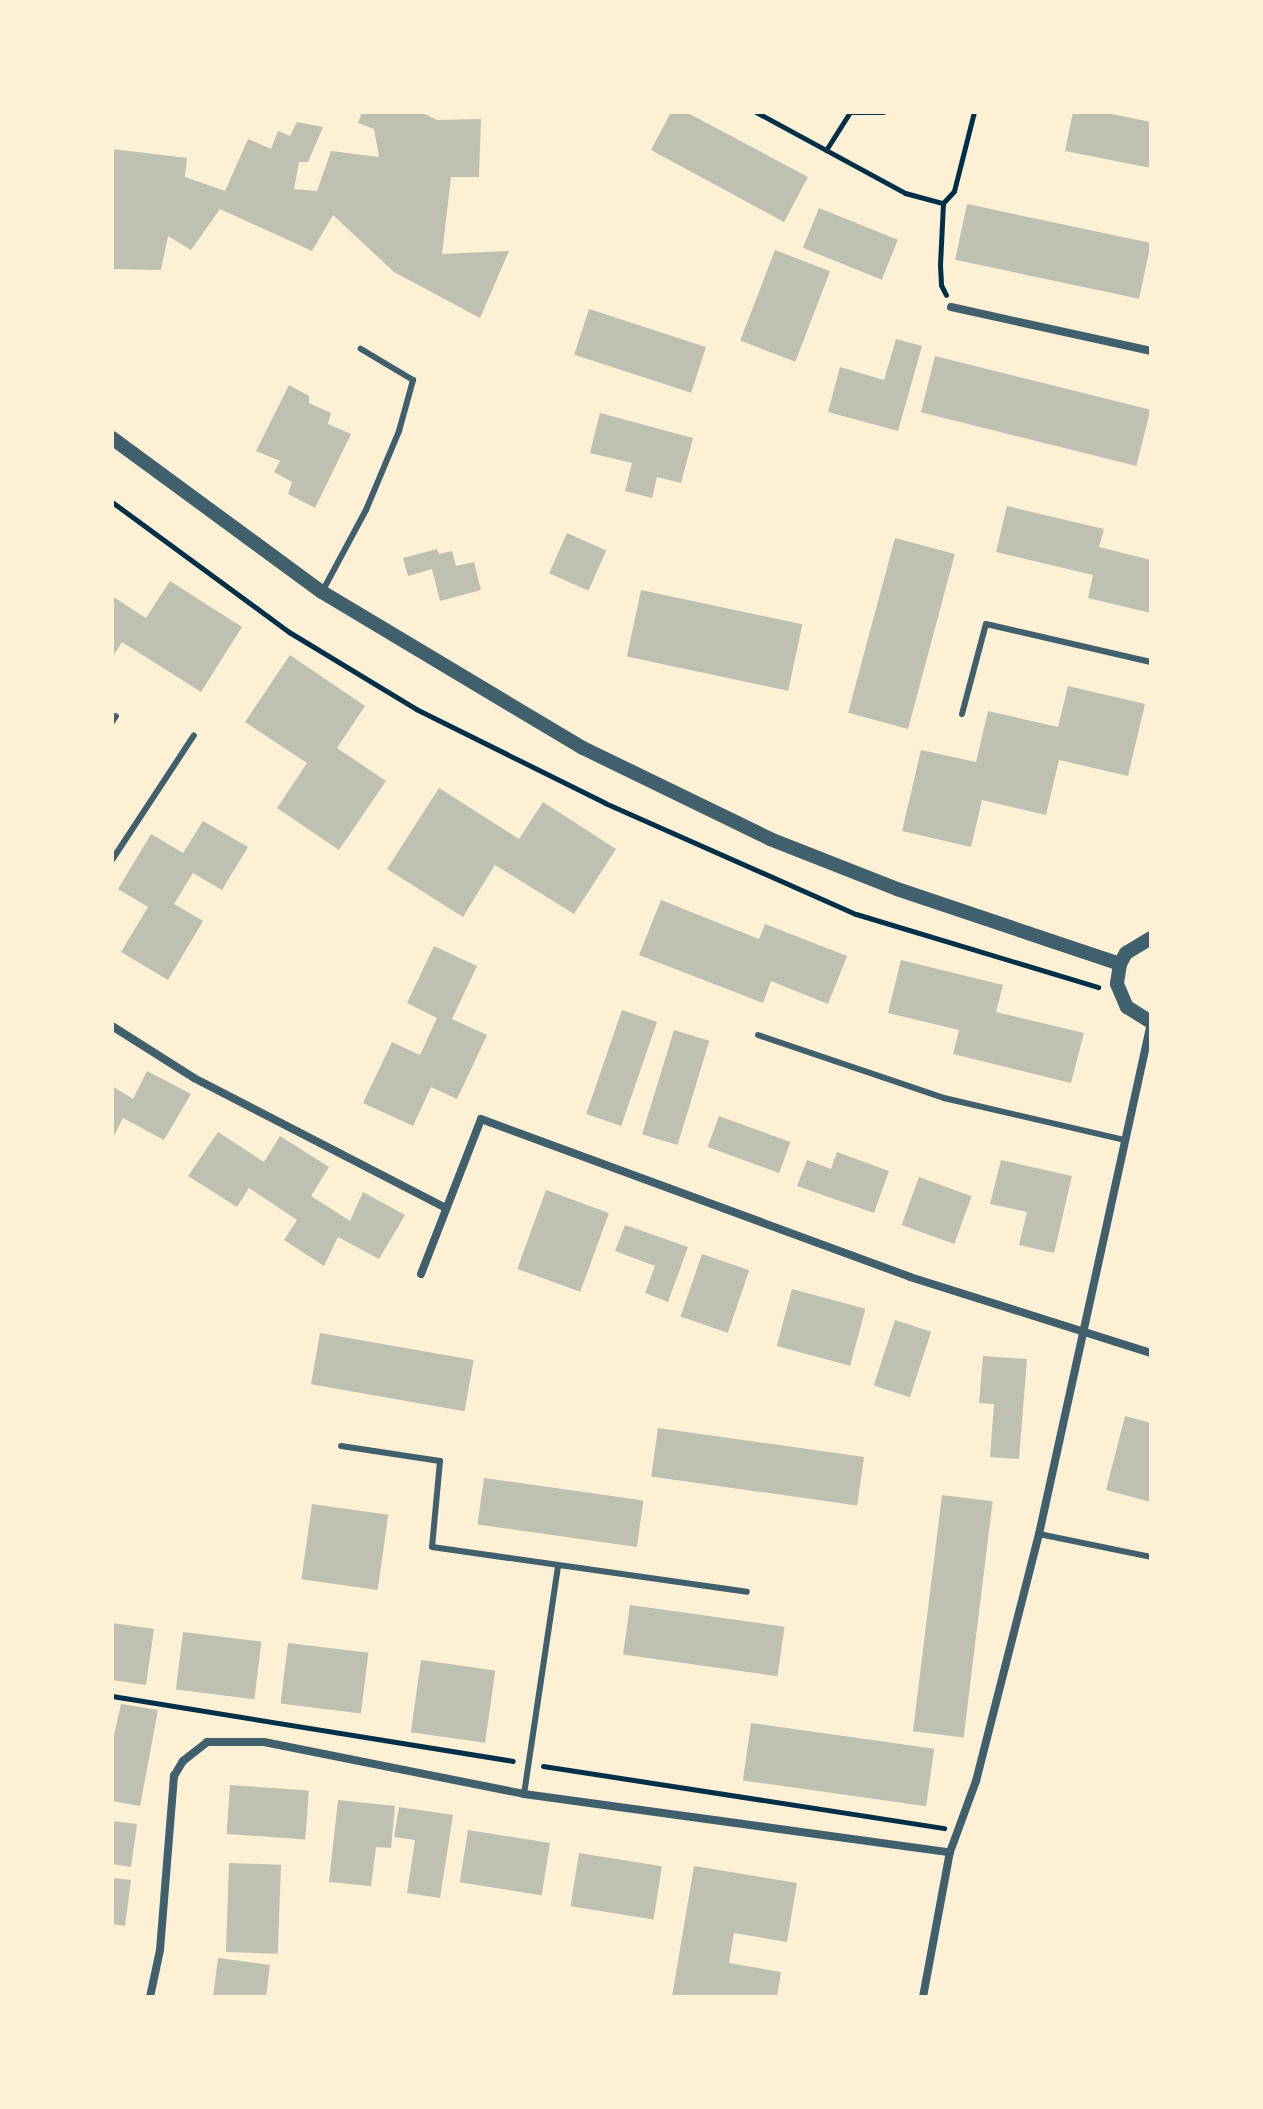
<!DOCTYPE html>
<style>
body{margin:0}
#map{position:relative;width:1263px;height:2109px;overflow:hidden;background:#fdf0d5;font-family:Ubuntu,sans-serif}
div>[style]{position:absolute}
.building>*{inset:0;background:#bec0b2;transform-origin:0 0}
.path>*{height:5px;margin:-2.5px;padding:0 2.5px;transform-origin:2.5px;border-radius:2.5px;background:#003049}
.service>*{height:6px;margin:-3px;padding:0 3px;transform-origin:3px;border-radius:3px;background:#3f606c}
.minor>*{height:8px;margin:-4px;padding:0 4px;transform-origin:4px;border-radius:4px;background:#3f606c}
.tertiary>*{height:14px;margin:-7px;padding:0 7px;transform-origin:7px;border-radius:7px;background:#3f606c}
span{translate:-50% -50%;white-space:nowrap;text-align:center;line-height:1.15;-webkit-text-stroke:8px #fdf0d5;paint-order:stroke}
.frame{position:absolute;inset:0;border:114px solid #fdf0d5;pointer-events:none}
</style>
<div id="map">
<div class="building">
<i style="clip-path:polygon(362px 112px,421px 112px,437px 120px,481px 119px,479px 177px,451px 177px,442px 254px,509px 251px,480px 318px,394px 272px,333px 215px,312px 251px,220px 209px,191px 250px,168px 236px,161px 270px,112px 269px,112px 149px,187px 158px,185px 177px,225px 191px,248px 139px,271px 149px,278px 131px,290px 136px,297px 122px,323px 127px,308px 162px,299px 162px,294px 189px,317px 191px,331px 151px,379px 157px,374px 129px,358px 123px)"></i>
<i style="clip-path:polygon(671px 112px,686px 112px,808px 177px,784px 222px,651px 150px)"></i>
<i style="clip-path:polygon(1073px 112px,1102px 112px,1151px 122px,1151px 168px,1065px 151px)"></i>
<i style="left:967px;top:204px;width:188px;height:57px;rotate:12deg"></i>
<i style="left:819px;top:208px;width:85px;height:43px;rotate:22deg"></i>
<i style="left:775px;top:250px;width:59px;height:97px;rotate:21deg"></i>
<i style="left:589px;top:309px;width:123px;height:48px;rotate:18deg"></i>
<i style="clip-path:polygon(896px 339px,922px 346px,898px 431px,828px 412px,840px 367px,884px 380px)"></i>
<i style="left:935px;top:356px;width:222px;height:58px;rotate:14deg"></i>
<i style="clip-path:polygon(289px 385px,309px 396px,309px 403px,331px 413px,328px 424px,351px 434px,315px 508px,288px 494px,292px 482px,274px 472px,280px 461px,256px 451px)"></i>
<i style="clip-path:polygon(600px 413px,693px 438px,681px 483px,657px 477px,652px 498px,625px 491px,632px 463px,590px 453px)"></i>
<i style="clip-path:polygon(1007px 506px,1104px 529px,1099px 547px,1151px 560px,1151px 613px,1088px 598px,1093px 575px,996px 552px)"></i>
<i style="left:567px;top:533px;width:43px;height:44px;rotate:24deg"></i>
<i style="left:895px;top:538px;width:62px;height:181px;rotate:15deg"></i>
<i style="clip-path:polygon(437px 549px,439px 554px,452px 551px,456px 566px,474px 562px,481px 590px,440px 601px,432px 569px,408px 576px,403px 558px)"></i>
<i style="clip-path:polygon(170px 581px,242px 627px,201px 692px,122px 642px,112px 658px,112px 596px,146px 618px)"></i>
<i style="left:641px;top:590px;width:165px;height:68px;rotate:12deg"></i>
<i style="clip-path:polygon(290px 655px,365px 706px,337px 748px,386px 781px,339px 850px,277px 808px,307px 763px,245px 722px)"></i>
<i style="clip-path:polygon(1068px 686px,1145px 704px,1128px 776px,1059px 760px,1046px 815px,982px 800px,971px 847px,902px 831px,921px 750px,976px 762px,988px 711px,1058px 727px)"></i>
<i style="clip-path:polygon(439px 788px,519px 839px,543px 802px,616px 849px,574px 914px,495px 865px,463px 917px,387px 869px)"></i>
<i style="clip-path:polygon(203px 821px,248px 847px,222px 890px,193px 873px,174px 904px,203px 921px,168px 980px,121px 952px,148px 907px,118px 889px,151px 834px,183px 853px)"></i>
<i style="clip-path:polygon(661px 900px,759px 939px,765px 924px,847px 956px,828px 1004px,771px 981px,763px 1003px,639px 955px)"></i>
<i style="clip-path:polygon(434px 946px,477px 966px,452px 1019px,487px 1035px,457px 1099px,431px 1087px,413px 1126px,363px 1103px,392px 1042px,420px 1055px,437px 1018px,407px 1003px)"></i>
<i style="clip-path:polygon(901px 960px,1003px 985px,996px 1012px,1084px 1033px,1071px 1083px,953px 1054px,959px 1030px,888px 1013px)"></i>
<i style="left:622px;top:1010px;width:37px;height:110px;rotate:19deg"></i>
<i style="left:674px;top:1030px;width:37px;height:109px;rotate:17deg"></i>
<i style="clip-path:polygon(147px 1071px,191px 1094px,164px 1140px,123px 1118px,112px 1140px,112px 1086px,133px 1099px)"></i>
<i style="left:719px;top:1116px;width:76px;height:33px;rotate:20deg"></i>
<i style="clip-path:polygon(218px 1132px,264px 1162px,280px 1136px,329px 1167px,311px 1196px,350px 1221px,363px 1192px,405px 1215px,379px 1259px,338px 1237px,324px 1266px,284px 1240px,297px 1220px,249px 1188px,237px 1207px,188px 1176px)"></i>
<i style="clip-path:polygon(837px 1152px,889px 1171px,874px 1213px,797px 1186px,807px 1160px,831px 1169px)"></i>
<i style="clip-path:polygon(1001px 1160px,1072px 1176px,1054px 1253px,1019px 1245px,1027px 1212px,990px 1204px)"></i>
<i style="left:919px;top:1177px;width:56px;height:51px;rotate:20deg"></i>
<i style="left:546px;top:1190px;width:67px;height:84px;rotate:20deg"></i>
<i style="clip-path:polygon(625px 1225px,688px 1247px,668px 1302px,645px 1293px,655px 1266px,615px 1251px)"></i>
<i style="left:702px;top:1254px;width:50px;height:66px;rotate:19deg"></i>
<i style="left:792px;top:1289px;width:76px;height:59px;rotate:15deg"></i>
<i style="left:895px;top:1320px;width:38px;height:69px;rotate:18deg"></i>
<i style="left:320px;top:1333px;width:156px;height:52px;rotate:10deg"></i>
<i style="clip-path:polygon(983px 1356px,1027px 1359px,1019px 1459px,990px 1457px,994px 1404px,979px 1403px)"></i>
<i style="clip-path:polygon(1125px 1416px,1151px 1423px,1151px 1502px,1106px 1490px)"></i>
<i style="left:658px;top:1428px;width:208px;height:49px;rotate:8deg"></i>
<i style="left:484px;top:1478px;width:161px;height:47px;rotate:8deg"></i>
<i style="left:942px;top:1495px;width:51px;height:238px;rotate:7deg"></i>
<i style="left:312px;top:1504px;width:77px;height:76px;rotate:8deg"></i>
<i style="left:630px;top:1605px;width:156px;height:50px;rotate:8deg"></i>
<i style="clip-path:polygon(112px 1623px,154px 1629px,146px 1685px,112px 1680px)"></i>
<i style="left:183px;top:1632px;width:79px;height:58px;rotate:7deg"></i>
<i style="left:288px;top:1643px;width:81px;height:61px;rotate:7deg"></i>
<i style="left:421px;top:1660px;width:75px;height:73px;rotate:8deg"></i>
<i style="clip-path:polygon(121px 1704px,158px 1710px,140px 1806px,112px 1801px,112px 1744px)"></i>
<i style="left:751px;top:1723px;width:185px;height:58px;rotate:8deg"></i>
<i style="left:230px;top:1785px;width:79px;height:49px;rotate:4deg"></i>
<i style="clip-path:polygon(338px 1800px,395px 1806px,391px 1848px,376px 1847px,371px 1886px,329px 1882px)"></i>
<i style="clip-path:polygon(399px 1807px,453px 1815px,440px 1898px,407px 1893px,415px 1840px,394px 1837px)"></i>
<i style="clip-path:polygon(112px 1821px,137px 1824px,131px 1867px,112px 1864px)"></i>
<i style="left:468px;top:1830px;width:83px;height:53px;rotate:9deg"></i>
<i style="left:579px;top:1853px;width:84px;height:54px;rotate:9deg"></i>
<i style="left:229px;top:1863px;width:52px;height:89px;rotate:2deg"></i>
<i style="clip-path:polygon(694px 1866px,797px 1883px,787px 1942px,734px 1933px,729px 1963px,781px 1972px,777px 1997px,672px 1997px)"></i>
<i style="clip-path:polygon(112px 1878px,131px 1880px,125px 1926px,112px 1924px)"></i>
<i style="clip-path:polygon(218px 1958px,270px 1965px,266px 1997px,213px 1997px)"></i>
</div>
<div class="path">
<i style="left:756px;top:112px;width:170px;rotate:28.5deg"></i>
<i style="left:905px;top:193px;width:39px;rotate:15deg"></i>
<i style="left:943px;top:203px;width:16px;rotate:-47deg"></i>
<i style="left:954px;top:191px;width:81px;rotate:-75.8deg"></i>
<i style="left:826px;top:150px;width:45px;rotate:-57.7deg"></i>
<i style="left:850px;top:112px;width:33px"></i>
<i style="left:943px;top:203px;width:62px;rotate:92.8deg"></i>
<i style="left:940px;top:265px;width:20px;rotate:87deg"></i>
<i style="left:941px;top:285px;width:11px;rotate:63deg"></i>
<i style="left:112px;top:502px;width:220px;rotate:36.3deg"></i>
<i style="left:289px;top:632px;width:149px;rotate:31.2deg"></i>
<i style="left:416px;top:709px;width:211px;rotate:26.4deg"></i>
<i style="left:605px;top:803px;width:274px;rotate:23.9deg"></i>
<i style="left:856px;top:914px;width:253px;rotate:16.8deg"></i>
<i style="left:112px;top:1696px;width:406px;rotate:9.2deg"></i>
<i style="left:543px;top:1766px;width:406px;rotate:8.8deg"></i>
</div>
<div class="service">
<i style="left:322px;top:592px;width:93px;rotate:-61.8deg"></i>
<i style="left:366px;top:510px;width:86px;rotate:-67.3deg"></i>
<i style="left:399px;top:431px;width:53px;rotate:-74.6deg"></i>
<i style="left:413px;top:380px;width:61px;rotate:-149.2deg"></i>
<i style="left:962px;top:714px;width:93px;rotate:-75.1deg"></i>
<i style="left:986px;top:624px;width:169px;rotate:13deg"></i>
<i style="left:112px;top:722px;width:7px;rotate:-56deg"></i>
<i style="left:112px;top:860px;width:149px;rotate:-56.7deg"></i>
<i style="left:758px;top:1035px;width:196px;rotate:18.7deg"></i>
<i style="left:944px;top:1098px;width:186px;rotate:13.1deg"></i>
<i style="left:341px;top:1446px;width:100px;rotate:8.6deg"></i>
<i style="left:440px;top:1461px;width:86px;rotate:95.3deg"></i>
<i style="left:432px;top:1547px;width:318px;rotate:8.1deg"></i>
<i style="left:1039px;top:1534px;width:114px;rotate:11.6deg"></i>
<i style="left:524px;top:1794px;width:231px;rotate:-81.5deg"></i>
</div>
<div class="minor">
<i style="left:951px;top:307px;width:205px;rotate:12.4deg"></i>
<i style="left:112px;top:1026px;width:97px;rotate:32.4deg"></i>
<i style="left:194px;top:1078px;width:284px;rotate:27.3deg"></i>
<i style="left:421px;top:1274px;width:166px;rotate:-68.8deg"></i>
<i style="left:481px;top:1119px;width:457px;rotate:20.2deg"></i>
<i style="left:910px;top:1277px;width:253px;rotate:17.5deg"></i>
<i style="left:150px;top:1997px;width:48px;rotate:-78deg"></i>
<i style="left:160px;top:1950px;width:175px;rotate:-85.4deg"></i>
<i style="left:174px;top:1776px;width:17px;rotate:-59deg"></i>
<i style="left:183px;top:1761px;width:31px;rotate:-38deg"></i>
<i style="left:207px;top:1742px;width:57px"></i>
<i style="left:264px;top:1742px;width:265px;rotate:11.3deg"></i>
<i style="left:524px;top:1794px;width:430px;rotate:7.8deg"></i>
<i style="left:923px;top:1997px;width:147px;rotate:-79.5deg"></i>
<i style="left:950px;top:1852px;width:76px;rotate:-69.9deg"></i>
<i style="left:976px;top:1781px;width:255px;rotate:-75.7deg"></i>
<i style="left:1039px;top:1534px;width:523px;rotate:-77.64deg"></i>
</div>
<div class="tertiary">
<i style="left:112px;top:438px;width:260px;rotate:36.3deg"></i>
<i style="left:322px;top:592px;width:304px;rotate:30.9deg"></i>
<i style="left:583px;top:748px;width:208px;rotate:25.9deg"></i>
<i style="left:770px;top:839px;width:136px;rotate:21.5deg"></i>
<i style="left:897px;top:889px;width:235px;rotate:18.6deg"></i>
<i style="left:1151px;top:938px;width:29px;rotate:149deg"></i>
<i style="left:1126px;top:953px;width:13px;rotate:119deg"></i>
<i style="left:1120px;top:964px;width:20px;rotate:99deg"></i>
<i style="left:1117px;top:984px;width:25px;rotate:67deg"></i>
<i style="left:1127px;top:1007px;width:28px;rotate:32deg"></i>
</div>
<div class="frame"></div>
</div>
